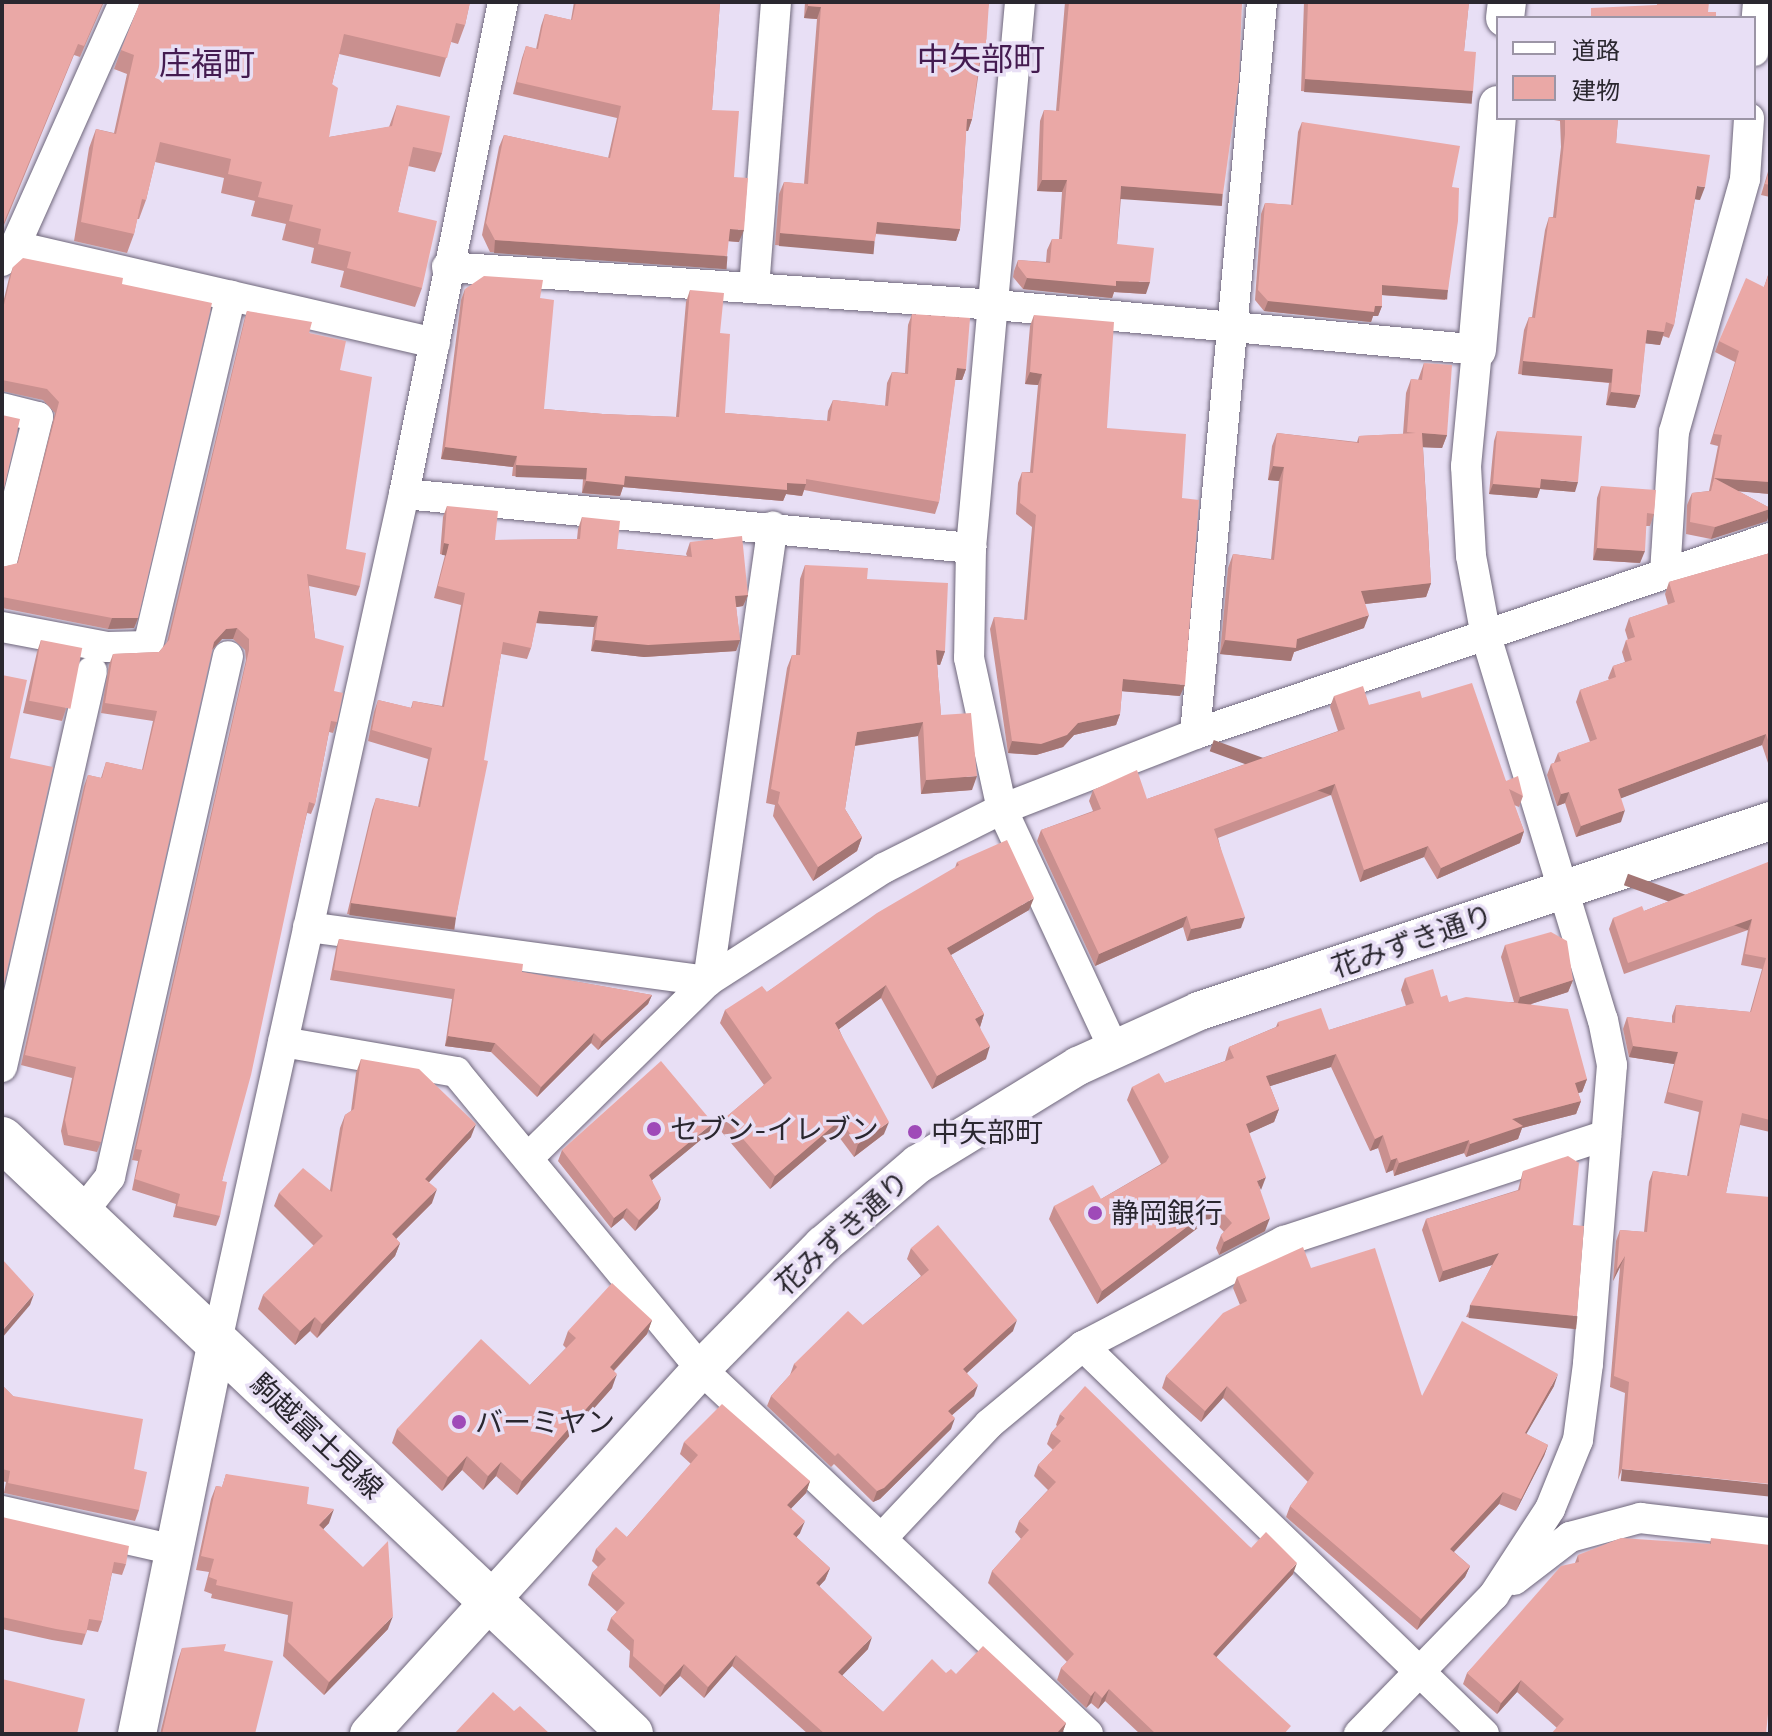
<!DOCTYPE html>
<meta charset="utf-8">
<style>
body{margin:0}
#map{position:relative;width:1772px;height:1736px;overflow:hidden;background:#e8dff5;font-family:"Space Grotesk","Noto Sans JP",sans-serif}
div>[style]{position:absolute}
.roads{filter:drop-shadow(0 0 2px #6f677b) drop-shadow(0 0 2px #6f677b)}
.minor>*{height:30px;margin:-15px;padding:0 15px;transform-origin:15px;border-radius:15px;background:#fff}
.tertiary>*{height:38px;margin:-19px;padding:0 19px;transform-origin:19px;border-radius:19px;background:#fff}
.secondary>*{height:44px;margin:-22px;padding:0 22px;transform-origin:22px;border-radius:22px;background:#fff}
.wall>*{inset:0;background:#c9908f}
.shaded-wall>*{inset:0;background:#a47674;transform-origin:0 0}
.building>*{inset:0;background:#eaa8a6;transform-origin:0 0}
.dots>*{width:22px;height:22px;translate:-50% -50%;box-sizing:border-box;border:4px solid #e8dff5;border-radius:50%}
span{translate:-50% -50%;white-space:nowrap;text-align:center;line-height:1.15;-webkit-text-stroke:7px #e8dff5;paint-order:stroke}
.street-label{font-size:28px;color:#2a272f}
.poi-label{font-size:28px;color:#2a272f}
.left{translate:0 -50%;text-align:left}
.quarter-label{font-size:32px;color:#441b50}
.frame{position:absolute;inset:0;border:4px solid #2a272f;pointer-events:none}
.legend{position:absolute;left:1496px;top:16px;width:260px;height:104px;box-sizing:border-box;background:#e8dff5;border:2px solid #9c95a6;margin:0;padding:10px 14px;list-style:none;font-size:24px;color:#2a272f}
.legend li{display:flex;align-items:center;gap:16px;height:40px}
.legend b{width:40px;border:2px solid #9c95a6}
</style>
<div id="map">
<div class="roads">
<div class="minor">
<i style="left:1020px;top:2px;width:548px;rotate:95.13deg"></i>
<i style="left:971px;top:548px;width:110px;rotate:91deg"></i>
<i style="left:969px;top:658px;width:155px;rotate:77.7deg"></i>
<i style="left:1002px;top:809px;width:265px;rotate:65deg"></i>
<i style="left:1754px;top:51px;width:49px;rotate:-85.3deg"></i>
<i style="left:15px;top:246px;width:267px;rotate:-65.9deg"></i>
<i style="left:2px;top:261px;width:20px;rotate:-49deg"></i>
<i style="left:15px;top:246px;width:431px;rotate:13deg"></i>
<i style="left:447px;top:267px;width:550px;rotate:3.96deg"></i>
<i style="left:996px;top:305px;width:483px;rotate:5.3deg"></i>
<i style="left:1477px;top:350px;width:117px;rotate:95.4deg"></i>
<i style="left:1466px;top:466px;width:90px;rotate:86.8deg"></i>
<i style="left:1471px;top:556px;width:81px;rotate:79.4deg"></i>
<i style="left:1486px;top:636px;width:401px;rotate:73.1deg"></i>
<i style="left:1603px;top:1020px;width:46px;rotate:78.7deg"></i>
<i style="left:1612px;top:1065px;width:300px;rotate:94.6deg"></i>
<i style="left:1588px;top:1364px;width:77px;rotate:97.5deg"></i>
<i style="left:1578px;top:1440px;width:74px;rotate:112.1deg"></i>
<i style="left:1550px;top:1509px;width:103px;rotate:123.1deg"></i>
<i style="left:1494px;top:1595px;width:194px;rotate:134.2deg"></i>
<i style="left:754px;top:288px;width:287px;rotate:-85.6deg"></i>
<i style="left:2px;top:408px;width:37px;rotate:14deg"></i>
<i style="left:38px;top:417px;width:148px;rotate:104deg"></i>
<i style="left:404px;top:494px;width:570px;rotate:5.44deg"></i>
<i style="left:1665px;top:574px;width:142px;rotate:-86.4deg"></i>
<i style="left:1674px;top:432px;width:263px;rotate:-74.3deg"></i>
<i style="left:1745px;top:179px;width:61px;rotate:-86.2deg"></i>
<i style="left:2px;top:627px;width:107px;rotate:10.8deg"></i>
<i style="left:107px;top:647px;width:41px;rotate:-1.4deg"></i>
<i style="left:148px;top:646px;width:360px;rotate:-76.7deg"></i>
<i style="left:1195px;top:734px;width:735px;rotate:-84.77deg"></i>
<i style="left:308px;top:927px;width:404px;rotate:7.7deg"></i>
<i style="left:708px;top:981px;width:459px;rotate:-81.9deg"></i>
<i style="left:283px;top:1042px;width:176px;rotate:9.8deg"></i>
<i style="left:456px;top:1072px;width:385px;rotate:50.5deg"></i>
<i style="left:701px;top:1369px;width:532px;rotate:43.32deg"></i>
<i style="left:2px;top:1067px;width:406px;rotate:-77.2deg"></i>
<i style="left:530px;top:1156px;width:250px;rotate:-44.5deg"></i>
<i style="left:708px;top:981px;width:209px;rotate:-32.7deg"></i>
<i style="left:884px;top:868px;width:132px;rotate:-26.6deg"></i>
<i style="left:1002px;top:809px;width:207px;rotate:-21.2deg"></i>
<i style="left:1195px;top:734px;width:607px;rotate:-18.82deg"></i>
<i style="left:81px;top:1214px;width:47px;rotate:-51.9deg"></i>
<i style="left:110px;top:1177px;width:534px;rotate:-77.24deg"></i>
<i style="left:217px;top:1341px;width:867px;rotate:-77.55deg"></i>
<i style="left:404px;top:494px;width:502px;rotate:-78.62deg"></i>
<i style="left:1083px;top:1346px;width:558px;rotate:44.06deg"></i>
<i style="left:2px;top:1511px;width:173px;rotate:12.7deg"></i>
<i style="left:883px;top:1537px;width:155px;rotate:-46.8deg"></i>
<i style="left:989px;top:1424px;width:122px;rotate:-39.7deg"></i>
<i style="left:1083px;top:1346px;width:227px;rotate:-27.6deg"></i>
<i style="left:1284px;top:1241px;width:339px;rotate:-18.2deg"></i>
<i style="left:1514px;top:1580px;width:71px;rotate:-37.5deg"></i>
<i style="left:1570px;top:1537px;width:73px;rotate:-15.2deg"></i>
<i style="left:1640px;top:1518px;width:131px;rotate:6.6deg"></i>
</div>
<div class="tertiary">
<i style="left:1505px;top:18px;width:16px;rotate:-83deg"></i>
<i style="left:1477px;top:350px;width:246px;rotate:-85.1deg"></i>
<i style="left:137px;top:1734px;width:401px;rotate:-78.5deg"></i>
<i style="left:369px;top:1734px;width:493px;rotate:-47.7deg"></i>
<i style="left:701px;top:1369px;width:174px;rotate:-45.5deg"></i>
<i style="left:823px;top:1245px;width:125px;rotate:-40.5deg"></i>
<i style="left:918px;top:1164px;width:188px;rotate:-31.5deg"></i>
<i style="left:1078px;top:1066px;width:133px;rotate:-24.4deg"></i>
<i style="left:1199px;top:1011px;width:602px;rotate:-18.4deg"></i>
</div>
<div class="secondary">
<i style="left:2px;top:1139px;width:866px;rotate:43.41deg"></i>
</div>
</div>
<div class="wall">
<i style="clip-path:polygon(2px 2px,104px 2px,80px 57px,74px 55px,2px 230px)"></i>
<i style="clip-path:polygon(470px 2px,465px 25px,458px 44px,451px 42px,440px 77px,339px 54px,332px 84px,329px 137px,389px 127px,397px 105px,442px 153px,435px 172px,408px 166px,398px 212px,422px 288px,415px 307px,340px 287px,344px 271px,311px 263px,314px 248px,282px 240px,286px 224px,251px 216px,255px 201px,221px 193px,224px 178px,155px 162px,146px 200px,139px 219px,137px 219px,134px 234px,127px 253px,74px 241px,89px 148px,96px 129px,114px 133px,127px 74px,114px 69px,121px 50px)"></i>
<i style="clip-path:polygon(574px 2px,720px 2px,712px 110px,734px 177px,739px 242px,728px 241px,722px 268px,490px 252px,482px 235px,499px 147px,504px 135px,608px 158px,617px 118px,513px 94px,522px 58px,526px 46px,536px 49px,541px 26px,545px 14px,571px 20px)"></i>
<i style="clip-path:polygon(805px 2px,989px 2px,972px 119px,968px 131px,966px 131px,960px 229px,956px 241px,876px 234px,871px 253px,775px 245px,779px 194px,784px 182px,804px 184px,817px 19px,804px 18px)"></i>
<i style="clip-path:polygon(1065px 2px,1242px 2px,1219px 205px,1121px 198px,1117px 244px,1146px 294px,1114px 292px,1112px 298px,1023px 289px,1013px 277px,1014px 271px,1018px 260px,1046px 262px,1047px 250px,1052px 239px,1059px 239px,1062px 192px,1037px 191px,1040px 121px,1044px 110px,1056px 111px)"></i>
<i style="clip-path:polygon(1304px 2px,1469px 2px,1464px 51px,1473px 91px,1469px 103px,1301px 91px)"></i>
<i style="clip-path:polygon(1555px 118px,1618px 118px,1616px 143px,1700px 200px,1695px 199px,1674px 325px,1669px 338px,1663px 336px,1660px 345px,1645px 343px,1640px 395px,1635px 408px,1606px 405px,1609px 383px,1518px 374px,1524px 330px,1529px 317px,1532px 317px,1545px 230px,1549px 217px,1553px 217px,1561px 147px,1560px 121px,1554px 120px)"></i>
<i style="clip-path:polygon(1302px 122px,1452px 187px,1448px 290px,1445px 300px,1382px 295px,1382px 306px,1378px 316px,1373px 316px,1371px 322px,1264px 311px,1255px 300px,1261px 214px,1265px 203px,1291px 205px,1298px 132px)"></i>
<i style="clip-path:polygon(1770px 165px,1770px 197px,1761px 195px)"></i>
<i style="clip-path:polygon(13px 267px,122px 284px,138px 618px,134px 628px,108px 629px,2px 608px,2px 567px,17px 564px,55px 413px,43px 400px,2px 391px,2px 307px,9px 278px)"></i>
<i style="clip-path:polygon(1770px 269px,1770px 494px,1738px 491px,1770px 508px,1770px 513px,1767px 521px,1711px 539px,1686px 534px,1687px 505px,1692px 493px,1709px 491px,1718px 446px,1710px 444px,1735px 362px,1715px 352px,1719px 341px,1764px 287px)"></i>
<i style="clip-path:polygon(465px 289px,540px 298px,544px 409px,603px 414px,676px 417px,686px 302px,690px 290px,720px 333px,725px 413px,827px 421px,828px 411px,833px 400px,885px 406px,887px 383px,892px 372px,905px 373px,908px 325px,912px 314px,966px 369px,962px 380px,955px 380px,939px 502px,935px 514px,804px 490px,802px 496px,786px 494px,783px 501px,623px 487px,620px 496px,582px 493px,583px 479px,512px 476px,513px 467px,441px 459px,461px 300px)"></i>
<i style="clip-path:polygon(247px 311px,309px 333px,340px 370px,346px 549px,360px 586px,356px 596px,309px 586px,315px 638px,334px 691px,337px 722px,333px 733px,329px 732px,315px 804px,311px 814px,307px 813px,222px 1181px,220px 1216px,216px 1226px,173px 1217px,176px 1204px,132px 1190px,138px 1161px,132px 1160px,246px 660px,245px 650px,233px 639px,222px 639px,212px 650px,101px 1142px,97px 1152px,64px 1145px,61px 1131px,72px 1078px,21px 1065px,84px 786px,88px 775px,101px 778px,106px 762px,142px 770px,153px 721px,101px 713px,109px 665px,113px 654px,159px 652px,167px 642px,244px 321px)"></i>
<i style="clip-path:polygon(1034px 315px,1107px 428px,1182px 498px,1180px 696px,1122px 691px,1120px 714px,1116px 725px,1074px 735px,1063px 747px,1036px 755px,1008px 753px,990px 629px,994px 617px,1024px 620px,1032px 527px,1016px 514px,1018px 483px,1022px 472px,1030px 472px,1038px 385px,1025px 384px,1030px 326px)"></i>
<i style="clip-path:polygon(1424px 363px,1447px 435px,1442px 448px,1423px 447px,1431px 583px,1426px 597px,1365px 604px,1364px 628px,1294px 652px,1291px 661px,1220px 654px,1228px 568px,1233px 554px,1271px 559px,1279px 481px,1268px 480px,1272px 446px,1277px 433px,1357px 442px,1359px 436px,1403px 434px,1406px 393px,1411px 379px,1418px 380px)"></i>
<i style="clip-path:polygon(1497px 431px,1575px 492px,1540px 489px,1537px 498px,1489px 494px,1494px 441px)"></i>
<i style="clip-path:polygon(1601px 486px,1654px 514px,1650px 526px,1646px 526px,1640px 563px,1593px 560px,1597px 498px)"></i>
<i style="clip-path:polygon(447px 506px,495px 540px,577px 539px,578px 529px,582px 517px,617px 549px,687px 556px,686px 554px,690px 542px,748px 595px,743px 606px,736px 607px,740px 640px,736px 651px,644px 657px,591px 651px,594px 627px,536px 623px,531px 648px,527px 659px,501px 654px,456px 917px,452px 928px,347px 914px,372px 810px,376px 798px,418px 807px,428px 759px,368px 741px,374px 712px,378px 700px,411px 708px,413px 701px,442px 706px,461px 605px,434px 598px,445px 555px,440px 554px,443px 517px)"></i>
<i style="clip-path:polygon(1770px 553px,1770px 769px,1762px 745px,1621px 798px,1621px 822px,1576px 837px,1565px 803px,1557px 806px,1547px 775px,1551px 764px,1554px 763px,1558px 753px,1590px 742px,1576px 702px,1580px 690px,1609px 680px,1608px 678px,1613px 666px,1625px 662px,1622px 652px,1626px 640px,1628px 640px,1625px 630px,1629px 618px,1668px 605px,1665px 594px,1669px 582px)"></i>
<i style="clip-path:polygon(805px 565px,867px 579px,945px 651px,940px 665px,937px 664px,941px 715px,972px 790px,921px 794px,918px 736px,855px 746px,845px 809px,862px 837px,857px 851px,813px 881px,773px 816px,775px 805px,766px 803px,787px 668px,792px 655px,796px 655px,800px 579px)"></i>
<i style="clip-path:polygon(41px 640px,66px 709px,62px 721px,23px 713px,37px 652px)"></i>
<i style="clip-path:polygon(1334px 696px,1369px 705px,1422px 698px,1506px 781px,1523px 796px,1519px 807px,1514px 805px,1524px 831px,1520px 843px,1437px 879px,1424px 857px,1360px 882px,1331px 795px,1218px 838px,1241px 928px,1187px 941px,1183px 927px,1095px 966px,1037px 841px,1041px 830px,1093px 811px,1089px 801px,1093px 790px,1147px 799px,1338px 731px,1330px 707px)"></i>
<i style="clip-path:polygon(957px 862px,1029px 910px,951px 955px,984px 1014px,980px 1027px,986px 1059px,932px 1089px,881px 998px,839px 1029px,884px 1134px,854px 1157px,836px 1133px,770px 1189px,720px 1130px,725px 1118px,764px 1085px,720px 1023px,725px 1010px,767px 992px,955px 868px)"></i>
<i style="clip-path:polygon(1770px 862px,1770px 1132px,1740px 1125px,1726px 1193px,1618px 1480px,1625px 1393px,1610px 1387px,1620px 1267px,1613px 1281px,1616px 1241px,1620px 1230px,1644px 1232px,1649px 1182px,1653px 1171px,1687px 1176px,1699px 1112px,1664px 1103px,1674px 1064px,1629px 1057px,1623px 1029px,1627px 1017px,1672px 1023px,1672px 1016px,1676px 1005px,1750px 1012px,1762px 969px,1741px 965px,1748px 930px,1624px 974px,1609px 929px,1613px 918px,1644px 911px)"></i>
<i style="clip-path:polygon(339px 939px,522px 972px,652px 995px,648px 1004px,598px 1050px,591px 1043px,537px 1097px,491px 1052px,445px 1046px,452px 999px,330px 980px,336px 949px)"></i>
<i style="clip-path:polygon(1505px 945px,1573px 980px,1568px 992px,1531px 1004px,1587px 1079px,1582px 1092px,1578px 1093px,1581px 1101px,1576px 1114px,1522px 1128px,1518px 1139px,1466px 1157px,1464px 1153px,1394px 1176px,1393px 1170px,1386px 1173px,1378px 1148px,1370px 1151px,1331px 1067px,1270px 1086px,1279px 1109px,1274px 1122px,1249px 1133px,1260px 1190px,1265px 1231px,1219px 1255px,1216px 1248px,1221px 1235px,1224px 1232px,1211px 1218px,1097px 1304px,1049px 1219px,1054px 1206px,1101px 1199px,1161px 1164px,1127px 1100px,1132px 1087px,1165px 1083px,1225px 1061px,1229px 1047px,1276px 1027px,1278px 1022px,1329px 1030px,1406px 1006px,1401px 990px,1405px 978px,1449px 1002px,1514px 1002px,1501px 957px)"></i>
<i style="clip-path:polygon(361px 1059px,471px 1137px,429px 1182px,432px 1203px,396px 1239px,400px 1243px,395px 1256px,317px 1338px,310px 1331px,295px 1345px,258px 1309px,263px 1295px,314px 1246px,274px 1206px,279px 1193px,330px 1190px,340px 1128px,345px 1115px,351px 1111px,356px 1073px)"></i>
<i style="clip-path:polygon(709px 1133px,652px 1180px,658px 1208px,635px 1231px,623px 1218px,611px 1228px,558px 1161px,562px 1150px)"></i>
<i style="clip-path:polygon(1523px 1171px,1573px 1225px,1573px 1328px,1466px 1317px,1492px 1265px,1439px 1282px,1422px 1230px,1426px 1219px,1518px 1190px)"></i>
<i style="clip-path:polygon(911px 1248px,1013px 1331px,967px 1373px,974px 1396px,952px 1415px,951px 1429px,880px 1499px,873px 1502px,834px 1464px,831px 1467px,767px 1406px,771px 1396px,790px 1375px,794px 1364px,863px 1325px,921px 1276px,907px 1259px)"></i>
<i style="clip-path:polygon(1311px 1268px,1422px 1396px,1554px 1386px,1526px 1434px,1548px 1445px,1544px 1456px,1516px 1511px,1499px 1504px,1454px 1552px,1470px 1566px,1465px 1577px,1417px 1630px,1286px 1517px,1290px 1506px,1308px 1482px,1223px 1398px,1201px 1422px,1162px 1388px,1166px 1376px,1240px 1305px,1233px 1288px,1237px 1277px)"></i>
<i style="clip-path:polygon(652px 1320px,647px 1334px,614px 1371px,612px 1388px,517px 1495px,496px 1476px,483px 1490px,462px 1470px,442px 1491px,392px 1443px,397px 1429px,530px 1385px,566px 1348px,563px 1345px,568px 1331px)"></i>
<i style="clip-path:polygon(2px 1385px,13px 1396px,134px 1469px,139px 1510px,135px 1521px,4px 1493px,6px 1482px,2px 1481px)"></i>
<i style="clip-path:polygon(1060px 1414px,1251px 1548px,1293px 1574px,1216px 1657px,1288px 1734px,1140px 1734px,1105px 1701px,1098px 1709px,1091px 1703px,1086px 1708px,1057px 1680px,1061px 1668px,1067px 1662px,988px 1583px,992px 1571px,1021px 1539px,1015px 1532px,1019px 1521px,1048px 1490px,1034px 1476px,1038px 1465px,1053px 1450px,1047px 1444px,1051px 1433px,1057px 1426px,1056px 1425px)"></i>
<i style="clip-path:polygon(684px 1442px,810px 1481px,806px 1493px,791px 1508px,800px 1533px,796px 1537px,830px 1568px,825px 1580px,819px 1586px,868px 1649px,842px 1675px,883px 1712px,946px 1673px,956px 1674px,1066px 1723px,1062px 1734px,808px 1734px,732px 1666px,704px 1698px,680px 1676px,660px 1697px,629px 1667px,630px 1651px,607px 1630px,611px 1618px,617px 1612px,588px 1585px,592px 1573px,598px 1567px,592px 1561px,596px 1549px,627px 1537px,691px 1464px,680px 1454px)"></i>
<i style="clip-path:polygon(226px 1474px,307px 1504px,329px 1523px,323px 1529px,388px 1629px,324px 1695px,283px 1656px,288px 1615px,211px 1598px,212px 1594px,204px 1591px,209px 1572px,196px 1570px,211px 1499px,216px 1486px,222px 1487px)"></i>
<i style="clip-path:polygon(2px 1517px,126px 1564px,122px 1575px,112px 1573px,102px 1621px,98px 1632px,87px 1630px,82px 1645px,52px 1640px,2px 1629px)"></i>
<i style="clip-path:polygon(1711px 1538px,1766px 1734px,1557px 1728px,1517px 1692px,1497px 1714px,1463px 1684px,1467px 1673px,1575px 1563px,1578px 1555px,1710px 1544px)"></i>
<i style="clip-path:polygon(182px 1648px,224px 1651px,255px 1734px,160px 1734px,178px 1660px)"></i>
</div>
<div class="shaded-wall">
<i style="clip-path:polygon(808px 6px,821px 7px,817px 19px,804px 18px)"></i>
<i style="clip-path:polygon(981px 48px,986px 48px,982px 60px,977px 60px)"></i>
<i style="left:1305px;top:79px;width:168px;height:13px;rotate:4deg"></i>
<i style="clip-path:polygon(967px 119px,972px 119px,968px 131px,962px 131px)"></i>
<i style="clip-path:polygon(1042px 180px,1067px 180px,1062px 192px,1037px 191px)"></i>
<i style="left:1121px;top:186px;width:102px;height:13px;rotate:4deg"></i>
<i style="clip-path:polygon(1697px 186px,1705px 187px,1700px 200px,1693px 199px)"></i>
<i style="clip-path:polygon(877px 222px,960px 229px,956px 241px,873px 233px)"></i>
<i style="clip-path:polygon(730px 229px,744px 230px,739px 242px,726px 241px)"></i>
<i style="left:780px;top:233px;width:95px;height:13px;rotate:5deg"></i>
<i style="left:495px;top:240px;width:233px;height:13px;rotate:4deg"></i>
<i style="clip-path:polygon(1027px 278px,1116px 281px,1150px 282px,1146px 294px,1114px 292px,1112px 298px,1023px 289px)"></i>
<i style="left:1382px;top:285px;width:66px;height:10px;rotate:4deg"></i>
<i style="clip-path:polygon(1268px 301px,1375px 306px,1382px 306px,1378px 316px,1373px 316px,1371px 322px,1264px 311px)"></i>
<i style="clip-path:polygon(1647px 330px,1664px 332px,1660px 345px,1642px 343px)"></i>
<i style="left:1523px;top:361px;width:90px;height:14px;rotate:5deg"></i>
<i style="clip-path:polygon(957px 368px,966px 369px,962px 380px,953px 380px)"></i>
<i style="clip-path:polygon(1030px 372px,1042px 374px,1038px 385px,1025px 384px)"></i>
<i style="clip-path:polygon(1611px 392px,1640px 395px,1635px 408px,1606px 405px)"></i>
<i style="clip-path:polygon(1422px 433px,1447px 435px,1442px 448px,1417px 447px)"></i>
<i style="clip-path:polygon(445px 447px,517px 456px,513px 467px,441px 459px)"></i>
<i style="left:516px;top:465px;width:71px;height:12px;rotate:2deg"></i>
<i style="clip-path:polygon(1273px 466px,1284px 467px,1279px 481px,1268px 480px)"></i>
<i style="clip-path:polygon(625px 476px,787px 483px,806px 484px,802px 496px,786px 494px,783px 501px,623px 487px,620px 496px,582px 493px,586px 481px)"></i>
<i style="clip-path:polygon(1714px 478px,1710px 489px,1714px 478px,1770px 482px,1770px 494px,1712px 489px)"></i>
<i style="clip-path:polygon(1541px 479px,1578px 482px,1575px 492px,1540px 489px,1537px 498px,1489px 494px,1493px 484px)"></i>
<i style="clip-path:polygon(1770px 509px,1767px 521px,1711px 539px,1715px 527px)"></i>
<i style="left:444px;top:543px;width:5px;height:12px;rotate:11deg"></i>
<i style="clip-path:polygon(1597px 548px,1645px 551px,1640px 563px,1593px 560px)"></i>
<i style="clip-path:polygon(1431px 583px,1426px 597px,1356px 605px,1361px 591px)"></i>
<i style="clip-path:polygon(748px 595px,743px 606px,731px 608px,735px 596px)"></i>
<i style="clip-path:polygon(539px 611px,598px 616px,594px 627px,535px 623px)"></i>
<i style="clip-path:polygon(1369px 615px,1364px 628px,1294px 652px,1291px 661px,1220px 654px,1225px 640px,1297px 639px)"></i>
<i style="clip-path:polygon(112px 618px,138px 618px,134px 628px,108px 629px)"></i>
<i style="clip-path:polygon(237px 628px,233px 639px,222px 639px,210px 652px,214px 642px,226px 629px)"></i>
<i style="clip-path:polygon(595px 640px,740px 640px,736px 651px,644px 657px,591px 651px)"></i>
<i style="clip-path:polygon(936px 650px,945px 651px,940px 665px,931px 664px)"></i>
<i style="clip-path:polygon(1123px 679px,1185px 685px,1180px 696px,1119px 691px)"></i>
<i style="clip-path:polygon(1120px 714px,1116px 725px,1074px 735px,1063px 747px,1036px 755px,1008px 753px,1012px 741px,1078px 723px)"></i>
<i style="clip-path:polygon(923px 722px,918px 736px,852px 746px,857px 732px)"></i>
<i style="clip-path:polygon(1766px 734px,1762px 745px,1614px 801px,1618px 789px)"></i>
<i style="clip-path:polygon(977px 776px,972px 790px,921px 794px,926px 780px)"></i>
<i style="left:1335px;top:784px;width:12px;height:129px;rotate:110deg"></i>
<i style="clip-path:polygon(1569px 792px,1565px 803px,1557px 806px,1561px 794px)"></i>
<i style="clip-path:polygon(1625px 810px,1621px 822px,1576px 837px,1581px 826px)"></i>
<i style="clip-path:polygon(1524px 831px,1520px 843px,1437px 879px,1441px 868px)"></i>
<i style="clip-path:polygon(862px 837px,857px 851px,813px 881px,818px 867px)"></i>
<i style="clip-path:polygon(1428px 846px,1424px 857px,1360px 882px,1364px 870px)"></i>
<i style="clip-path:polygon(1034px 898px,1029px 910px,942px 960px,947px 948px)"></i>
<i style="left:351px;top:903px;width:106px;height:12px;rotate:8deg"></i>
<i style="clip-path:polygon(1187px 916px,1183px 927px,1095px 966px,1099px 954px)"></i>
<i style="clip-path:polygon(1245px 917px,1241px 928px,1187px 941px,1191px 929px)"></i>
<i style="left:1752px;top:919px;width:12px;height:132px;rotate:110deg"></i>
<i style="clip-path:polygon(1573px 980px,1568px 992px,1516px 1009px,1520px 997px)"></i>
<i style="clip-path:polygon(886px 985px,881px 998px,831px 1035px,835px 1023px)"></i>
<i style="clip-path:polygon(652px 995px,648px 1004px,598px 1050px,602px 1041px)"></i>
<i style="clip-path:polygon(984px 1014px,980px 1027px,975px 1019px)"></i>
<i style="clip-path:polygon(594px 1033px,591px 1043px,537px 1097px,541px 1087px)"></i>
<i style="clip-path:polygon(448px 1036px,495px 1043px,491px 1052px,445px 1046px)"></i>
<i style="clip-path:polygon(990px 1046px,986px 1059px,932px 1089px,937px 1076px)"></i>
<i style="clip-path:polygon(1633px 1046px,1678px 1052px,1674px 1064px,1629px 1057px)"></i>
<i style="clip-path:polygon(1336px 1054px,1331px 1067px,1261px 1089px,1266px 1076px)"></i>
<i style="clip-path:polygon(1587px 1079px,1582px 1092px,1571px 1095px,1575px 1083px)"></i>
<i style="clip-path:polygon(1581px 1101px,1576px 1114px,1522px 1128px,1518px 1139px,1466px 1157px,1470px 1144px,1512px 1119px)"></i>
<i style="clip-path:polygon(1279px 1109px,1274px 1122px,1241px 1137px,1246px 1124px)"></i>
<i style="clip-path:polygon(840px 1120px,836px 1133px,770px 1189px,775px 1176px)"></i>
<i style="clip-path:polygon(889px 1122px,884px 1134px,854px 1157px,858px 1144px)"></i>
<i style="clip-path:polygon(713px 1123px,709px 1133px,646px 1185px,649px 1175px)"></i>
<i style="clip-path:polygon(476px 1124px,471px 1137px,420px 1192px,425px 1179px)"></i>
<i style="clip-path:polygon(1383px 1135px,1378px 1148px,1370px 1151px,1375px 1139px)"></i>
<i style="clip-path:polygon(1469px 1140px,1464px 1153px,1394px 1176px,1399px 1163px)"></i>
<i style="clip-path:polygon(1397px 1158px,1393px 1170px,1386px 1173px,1391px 1160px)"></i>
<i style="clip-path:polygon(1266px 1177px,1261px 1190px,1257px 1181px)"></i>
<i style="clip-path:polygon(437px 1189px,432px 1203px,387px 1248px,392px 1234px)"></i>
<i style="clip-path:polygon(661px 1198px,658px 1208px,635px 1231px,639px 1220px)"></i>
<i style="clip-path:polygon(1216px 1205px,1211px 1218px,1097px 1304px,1102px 1291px)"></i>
<i style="clip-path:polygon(627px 1208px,623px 1218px,611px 1228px,614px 1218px)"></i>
<i style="clip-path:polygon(1270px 1218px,1265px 1231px,1219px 1255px,1224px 1242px)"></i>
<i style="clip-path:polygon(400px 1243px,395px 1256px,317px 1338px,322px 1324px)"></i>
<i style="clip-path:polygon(1499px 1253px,1495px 1264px,1439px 1282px,1443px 1271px)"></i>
<i style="clip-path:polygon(1625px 1256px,1620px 1267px,1613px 1281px,1617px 1269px)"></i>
<i style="clip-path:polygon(34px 1294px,30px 1305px,2px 1338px,2px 1331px)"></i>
<i style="left:1470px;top:1305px;width:108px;height:13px;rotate:6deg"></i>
<i style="clip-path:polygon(315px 1317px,310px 1331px,295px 1345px,300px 1331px)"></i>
<i style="clip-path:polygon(652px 1320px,647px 1334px,604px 1381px,610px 1367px)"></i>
<i style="clip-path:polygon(1017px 1320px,1013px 1331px,959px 1380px,963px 1369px)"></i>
<i style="clip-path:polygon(617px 1374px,612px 1388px,517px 1495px,522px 1481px)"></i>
<i style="clip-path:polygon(1558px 1374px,1554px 1386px,1520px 1445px,1525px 1433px)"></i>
<i style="clip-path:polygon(978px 1385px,974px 1396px,944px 1422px,948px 1411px)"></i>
<i style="clip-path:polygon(1227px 1386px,1223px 1398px,1201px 1422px,1205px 1411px)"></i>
<i style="clip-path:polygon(955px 1418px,951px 1429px,880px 1499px,873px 1502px,877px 1491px)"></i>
<i style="clip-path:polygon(1548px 1445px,1544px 1456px,1516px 1511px,1521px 1499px)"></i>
<i style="clip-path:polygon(467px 1456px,462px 1470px,442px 1491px,448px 1477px)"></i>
<i style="clip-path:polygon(501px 1462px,496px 1476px,483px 1490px,488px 1476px)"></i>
<i style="left:1622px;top:1469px;width:149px;height:12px;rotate:6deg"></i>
<i style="clip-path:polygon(810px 1481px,806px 1493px,783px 1517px,787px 1505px)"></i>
<i style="clip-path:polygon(1503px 1492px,1499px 1504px,1446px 1560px,1450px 1549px)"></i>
<i style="clip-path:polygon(334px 1509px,329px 1523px,314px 1539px,319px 1525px)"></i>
<i style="clip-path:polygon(805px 1521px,800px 1533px,789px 1546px,793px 1534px)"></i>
<i style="clip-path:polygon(1297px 1563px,1293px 1574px,1209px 1665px,1213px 1654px)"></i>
<i style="clip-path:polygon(1470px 1566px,1465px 1577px,1417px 1630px,1421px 1619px)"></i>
<i style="clip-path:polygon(830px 1568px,825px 1580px,812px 1594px,816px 1583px)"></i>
<i style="clip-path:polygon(393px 1616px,388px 1629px,324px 1695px,329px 1682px)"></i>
<i style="clip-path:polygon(872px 1637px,868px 1649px,834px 1684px,838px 1672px)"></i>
<i style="clip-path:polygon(736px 1655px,732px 1666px,704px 1698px,708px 1687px)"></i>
<i style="clip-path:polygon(684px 1664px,680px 1676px,660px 1697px,665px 1685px)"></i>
<i style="clip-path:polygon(1521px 1680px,1517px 1692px,1497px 1714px,1501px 1703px)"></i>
<i style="clip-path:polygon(1109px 1689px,1105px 1701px,1098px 1709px,1102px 1698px)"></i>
<i style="clip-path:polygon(1095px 1691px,1091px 1703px,1086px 1708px,1091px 1696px)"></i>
<i style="clip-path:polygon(1066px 1723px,1062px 1734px,1056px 1734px)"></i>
</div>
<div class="building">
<i style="clip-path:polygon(2px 2px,103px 2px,84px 46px,78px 44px,2px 227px)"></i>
<i style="clip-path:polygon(140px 2px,470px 2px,465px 25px,456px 23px,447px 58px,344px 34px,332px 84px,338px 88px,329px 137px,392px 126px,397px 105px,450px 116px,442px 153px,413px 147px,398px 212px,437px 221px,422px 288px,347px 268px,351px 252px,318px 244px,321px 229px,289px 221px,293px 205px,258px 197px,262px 182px,228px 174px,231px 159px,160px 142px,146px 200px,142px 199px,134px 234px,81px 222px,96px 129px,116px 134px,134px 55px,121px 50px)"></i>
<i style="clip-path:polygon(576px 2px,720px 2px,712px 110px,739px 111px,734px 177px,748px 178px,744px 230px,730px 229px,727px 256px,495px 240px,486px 223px,504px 135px,610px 158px,621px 106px,517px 82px,526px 46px,538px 49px,545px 14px,572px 20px)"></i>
<i style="clip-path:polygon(808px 2px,989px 2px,986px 48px,981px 48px,972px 119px,967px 119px,960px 229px,877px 222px,875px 241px,780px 233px,784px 182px,808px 184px,821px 7px,808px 6px)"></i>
<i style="clip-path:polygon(1069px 2px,1242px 2px,1239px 79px,1223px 194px,1121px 186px,1117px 244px,1154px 248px,1150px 282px,1116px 281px,1116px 286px,1027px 278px,1018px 266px,1018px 260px,1050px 263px,1052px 239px,1062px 239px,1067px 180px,1042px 180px,1044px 110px,1059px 111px)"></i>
<i style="clip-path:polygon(1308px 2px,1469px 2px,1464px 51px,1476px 52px,1473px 91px,1305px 79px)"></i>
<i style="clip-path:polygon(1657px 2px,1709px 2px,1708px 12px,1716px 12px,1716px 18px,1591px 18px,1591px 8px,1657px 5px)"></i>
<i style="clip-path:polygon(1565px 118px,1618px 118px,1616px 143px,1710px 155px,1705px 187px,1697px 186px,1674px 325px,1666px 322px,1664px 332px,1647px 330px,1640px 395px,1611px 392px,1613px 369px,1523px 361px,1529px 317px,1535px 318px,1549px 217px,1556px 218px,1565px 134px)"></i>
<i style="clip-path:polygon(1302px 122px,1460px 146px,1452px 187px,1459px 188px,1458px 221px,1448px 290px,1382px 285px,1382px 306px,1375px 306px,1374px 312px,1268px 301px,1258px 290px,1265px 203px,1293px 205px)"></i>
<i style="clip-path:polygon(1770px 168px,1770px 185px,1765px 184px)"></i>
<i style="clip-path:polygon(23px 258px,123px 278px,122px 284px,212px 303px,138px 618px,112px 618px,2px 597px,2px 567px,18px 563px,59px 402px,47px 389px,2px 380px,2px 313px,13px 267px)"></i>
<i style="clip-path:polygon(1770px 270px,1770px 482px,1714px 478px,1722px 435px,1714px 434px,1739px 351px,1719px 341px,1746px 278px,1764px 287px)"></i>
<i style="clip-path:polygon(484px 276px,543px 280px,540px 298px,554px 300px,544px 409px,603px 414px,679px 417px,690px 290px,724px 293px,720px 333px,730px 334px,725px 413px,830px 421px,833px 400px,888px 406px,892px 372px,908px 374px,912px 314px,970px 318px,966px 369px,957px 368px,939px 502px,806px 479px,806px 484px,787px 483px,787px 490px,625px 476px,624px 485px,586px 481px,587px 468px,516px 465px,517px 456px,445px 447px,465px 289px)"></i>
<i style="clip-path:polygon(247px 311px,312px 322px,309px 333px,346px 341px,340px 370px,372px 377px,346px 549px,366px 553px,360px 586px,307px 574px,315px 638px,344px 646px,334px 691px,343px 693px,337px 722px,331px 721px,315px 804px,309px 802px,251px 1075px,222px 1181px,227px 1182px,220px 1216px,177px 1206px,180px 1194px,135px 1179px,142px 1150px,136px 1149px,249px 650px,249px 639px,237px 628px,226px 629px,214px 642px,101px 1142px,68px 1135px,65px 1120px,76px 1067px,25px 1055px,88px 775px,102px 778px,106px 762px,143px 770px,157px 711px,105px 703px,113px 654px,159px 652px,169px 640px)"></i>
<i style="clip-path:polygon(1034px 315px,1114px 322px,1107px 428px,1186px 434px,1182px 498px,1199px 500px,1185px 685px,1123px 679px,1120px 714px,1078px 723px,1067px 735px,1041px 744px,1012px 741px,994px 617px,1027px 620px,1036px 515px,1020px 503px,1022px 472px,1033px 473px,1042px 374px,1030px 372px)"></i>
<i style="clip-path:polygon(1424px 363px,1452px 365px,1447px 435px,1422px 433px,1431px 583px,1361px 591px,1369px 615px,1297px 639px,1296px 648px,1225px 640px,1233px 554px,1274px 560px,1284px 467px,1273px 466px,1277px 433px,1359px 443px,1359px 436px,1416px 433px,1407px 432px,1411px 379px,1422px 380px)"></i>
<i style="clip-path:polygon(2px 415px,20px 419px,2px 497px)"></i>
<i style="clip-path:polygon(1497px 431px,1582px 436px,1578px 482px,1541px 479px,1540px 488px,1493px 484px)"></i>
<i style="clip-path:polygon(1714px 478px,1770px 508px,1770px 509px,1715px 527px,1690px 522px,1692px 493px,1711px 491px)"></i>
<i style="clip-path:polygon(1601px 486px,1656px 490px,1654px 514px,1647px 513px,1645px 551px,1597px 548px)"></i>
<i style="clip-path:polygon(447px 506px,498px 511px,495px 540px,580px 539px,582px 517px,620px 521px,617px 549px,692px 557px,690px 542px,742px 536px,748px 595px,735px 596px,740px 640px,648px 645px,595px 640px,598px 616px,539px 611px,531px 648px,503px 642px,484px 760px,488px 761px,456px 917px,351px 903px,376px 798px,420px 807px,432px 748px,372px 730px,378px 700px,412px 708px,413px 701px,444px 707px,465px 593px,438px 586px,449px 544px,444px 543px)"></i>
<i style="clip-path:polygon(1770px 553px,1770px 747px,1766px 734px,1618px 789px,1625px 810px,1581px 826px,1569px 792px,1561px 794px,1551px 764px,1561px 761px,1558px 753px,1597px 739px,1580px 690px,1616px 677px,1613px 666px,1632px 660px,1626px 640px,1635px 637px,1629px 618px,1675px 602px,1669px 582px)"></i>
<i style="clip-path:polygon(805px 565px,868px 568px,867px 579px,948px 583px,945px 651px,936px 650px,941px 715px,971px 713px,977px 776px,926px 780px,923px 722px,857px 732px,845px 809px,862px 837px,818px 867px,778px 803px,780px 792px,771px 789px,792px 655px,800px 655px)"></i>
<i style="left:41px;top:640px;width:42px;height:62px;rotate:11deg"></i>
<i style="clip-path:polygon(2px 675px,27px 680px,10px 758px,53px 767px,2px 992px)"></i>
<i style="clip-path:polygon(1472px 683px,1506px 781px,1518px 776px,1523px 796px,1509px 789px,1524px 831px,1441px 868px,1428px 846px,1364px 870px,1335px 784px,1214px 829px,1245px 917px,1191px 929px,1187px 916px,1099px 954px,1041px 830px,1101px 809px,1093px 790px,1137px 770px,1147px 799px,1345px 729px,1334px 696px,1363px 686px,1369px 705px,1420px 691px,1422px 698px)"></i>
<i style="clip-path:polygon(1007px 840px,1034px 898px,947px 948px,984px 1014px,975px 1019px,990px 1046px,937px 1076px,886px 985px,835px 1023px,889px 1122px,858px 1144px,840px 1120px,775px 1176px,725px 1118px,772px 1078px,725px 1010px,762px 986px,767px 992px,877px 913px,959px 865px,957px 862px)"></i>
<i style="clip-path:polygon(1768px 862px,1770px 862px,1770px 1120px,1742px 1113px,1726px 1193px,1770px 1197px,1770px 1484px,1622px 1469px,1629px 1382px,1614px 1376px,1625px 1256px,1617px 1269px,1620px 1230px,1647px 1232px,1653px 1171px,1689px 1176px,1703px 1101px,1668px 1092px,1678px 1052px,1633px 1046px,1627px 1017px,1675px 1023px,1676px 1005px,1751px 1012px,1766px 958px,1745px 954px,1752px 919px,1628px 963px,1613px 918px,1642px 906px,1644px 911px)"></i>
<i style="clip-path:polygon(1551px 932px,1567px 941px,1573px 980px,1520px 997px,1505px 945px)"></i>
<i style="clip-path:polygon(339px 939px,523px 964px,522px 972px,652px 995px,602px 1041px,594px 1033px,541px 1087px,495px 1043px,448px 1036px,455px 989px,334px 970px)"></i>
<i style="clip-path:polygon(1433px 969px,1441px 997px,1447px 995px,1449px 1002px,1466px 997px,1568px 1009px,1587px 1079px,1575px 1083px,1581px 1101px,1512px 1119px,1523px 1126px,1470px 1144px,1469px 1140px,1399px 1163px,1397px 1158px,1391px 1160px,1383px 1135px,1375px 1139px,1336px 1054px,1266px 1076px,1279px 1109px,1246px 1124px,1266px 1177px,1257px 1181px,1270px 1218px,1224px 1242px,1221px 1235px,1232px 1223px,1216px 1205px,1102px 1291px,1054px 1206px,1093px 1185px,1101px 1199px,1166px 1162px,1169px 1157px,1132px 1087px,1159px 1073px,1165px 1083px,1234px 1058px,1229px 1047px,1279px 1026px,1278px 1022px,1321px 1008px,1329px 1030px,1414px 1003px,1405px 978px)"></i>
<i style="clip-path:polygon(361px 1059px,419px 1069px,476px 1124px,425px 1179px,437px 1189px,392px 1234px,400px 1243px,322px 1324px,315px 1317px,300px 1331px,263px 1295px,323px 1236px,279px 1193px,303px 1168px,332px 1192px,345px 1115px,354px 1109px)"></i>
<i style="clip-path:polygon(661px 1061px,713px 1123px,649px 1175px,661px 1198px,639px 1220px,627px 1208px,614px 1218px,562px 1150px)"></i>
<i style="clip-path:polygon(1568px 1156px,1579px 1163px,1573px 1225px,1584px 1226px,1577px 1316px,1470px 1305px,1499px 1253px,1443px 1271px,1426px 1219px,1520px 1190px,1523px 1171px)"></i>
<i style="clip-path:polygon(938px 1225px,1017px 1320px,963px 1369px,978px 1385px,948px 1411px,955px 1418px,884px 1488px,877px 1491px,838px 1453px,835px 1456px,771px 1396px,797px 1367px,794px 1364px,848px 1311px,863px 1325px,929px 1270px,911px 1248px)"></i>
<i style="clip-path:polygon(1303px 1247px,1311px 1268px,1375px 1248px,1422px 1396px,1462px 1321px,1558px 1374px,1525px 1433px,1548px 1445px,1521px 1499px,1503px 1492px,1450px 1549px,1470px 1566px,1421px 1619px,1290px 1506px,1314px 1473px,1227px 1386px,1205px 1411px,1166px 1376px,1223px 1313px,1247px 1301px,1237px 1277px)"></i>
<i style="clip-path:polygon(2px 1259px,34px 1294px,2px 1331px)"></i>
<i style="clip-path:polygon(612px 1283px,652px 1320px,610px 1367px,617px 1374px,522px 1481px,501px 1462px,488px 1476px,467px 1456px,448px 1477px,397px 1429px,481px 1339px,530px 1385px,576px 1338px,568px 1331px)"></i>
<i style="clip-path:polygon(2px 1385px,13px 1396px,143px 1419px,134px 1469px,147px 1472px,139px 1510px,8px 1483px,10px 1471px,2px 1469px)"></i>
<i style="clip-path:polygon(1085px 1386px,1251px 1548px,1266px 1532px,1297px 1563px,1213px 1654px,1291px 1726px,1284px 1734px,1156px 1734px,1109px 1689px,1102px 1698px,1095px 1691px,1091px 1696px,1061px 1668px,1074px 1654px,992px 1571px,1029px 1530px,1019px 1521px,1056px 1482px,1038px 1465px,1061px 1441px,1051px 1433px,1065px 1418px,1060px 1414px)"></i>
<i style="clip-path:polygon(722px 1404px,810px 1481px,787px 1505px,805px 1521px,793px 1534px,830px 1568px,816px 1583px,872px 1637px,838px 1672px,883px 1712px,932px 1659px,946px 1673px,951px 1669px,956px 1674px,983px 1646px,1066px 1723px,1056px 1734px,825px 1734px,736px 1655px,708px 1687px,684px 1664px,665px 1685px,633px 1656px,634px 1640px,611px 1618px,625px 1603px,592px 1573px,606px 1559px,596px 1549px,616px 1527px,627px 1537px,698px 1455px,684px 1442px)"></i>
<i style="clip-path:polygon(226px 1474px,309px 1487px,307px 1504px,334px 1509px,319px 1525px,363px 1567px,388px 1541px,393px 1616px,329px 1682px,288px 1642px,293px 1602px,216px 1585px,217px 1580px,209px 1577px,214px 1559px,201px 1556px,216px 1486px,222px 1487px)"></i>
<i style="clip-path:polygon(2px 1517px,129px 1546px,126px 1564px,114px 1562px,102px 1621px,89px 1619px,86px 1634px,56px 1629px,2px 1617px)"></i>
<i style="clip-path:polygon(1621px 1538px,1711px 1544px,1711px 1538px,1770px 1545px,1770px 1694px,1766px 1734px,1551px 1734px,1564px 1719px,1521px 1680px,1501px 1703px,1467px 1673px,1561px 1566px,1579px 1562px,1578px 1555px)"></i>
<i style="clip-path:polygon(226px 1644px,224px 1651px,273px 1661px,255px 1734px,162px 1734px,182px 1648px)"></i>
<i style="clip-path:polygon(2px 1679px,85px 1699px,77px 1734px,2px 1734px)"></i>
<i style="clip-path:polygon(493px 1692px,514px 1711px,520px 1706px,550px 1734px,454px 1734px)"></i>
</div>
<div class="dots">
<i style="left:654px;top:1129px;background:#9f4ab8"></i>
<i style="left:915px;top:1132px;background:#9f4ab8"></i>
<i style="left:1095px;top:1213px;background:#9f4ab8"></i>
<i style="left:459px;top:1422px;background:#9f4ab8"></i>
</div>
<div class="street-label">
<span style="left:1412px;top:941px;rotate:-19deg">花みずき通り</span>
<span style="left:842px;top:1233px;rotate:-42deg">花みずき通り</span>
<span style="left:317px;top:1436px;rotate:43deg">駒越富士見線</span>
</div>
<div class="poi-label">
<span class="left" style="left:670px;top:1129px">セブン-イレブン</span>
<span class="left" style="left:931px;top:1132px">中矢部町</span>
<span class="left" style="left:1111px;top:1213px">静岡銀行</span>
<span class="left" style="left:475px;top:1422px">バーミヤン</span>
</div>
<div class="quarter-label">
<span style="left:981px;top:59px">中矢部町</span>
<span style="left:207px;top:64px">庄福町</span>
</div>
<div class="frame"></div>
<ul class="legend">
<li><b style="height:10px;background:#fff"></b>道路</li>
<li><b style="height:22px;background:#eaa8a6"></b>建物</li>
</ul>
</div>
